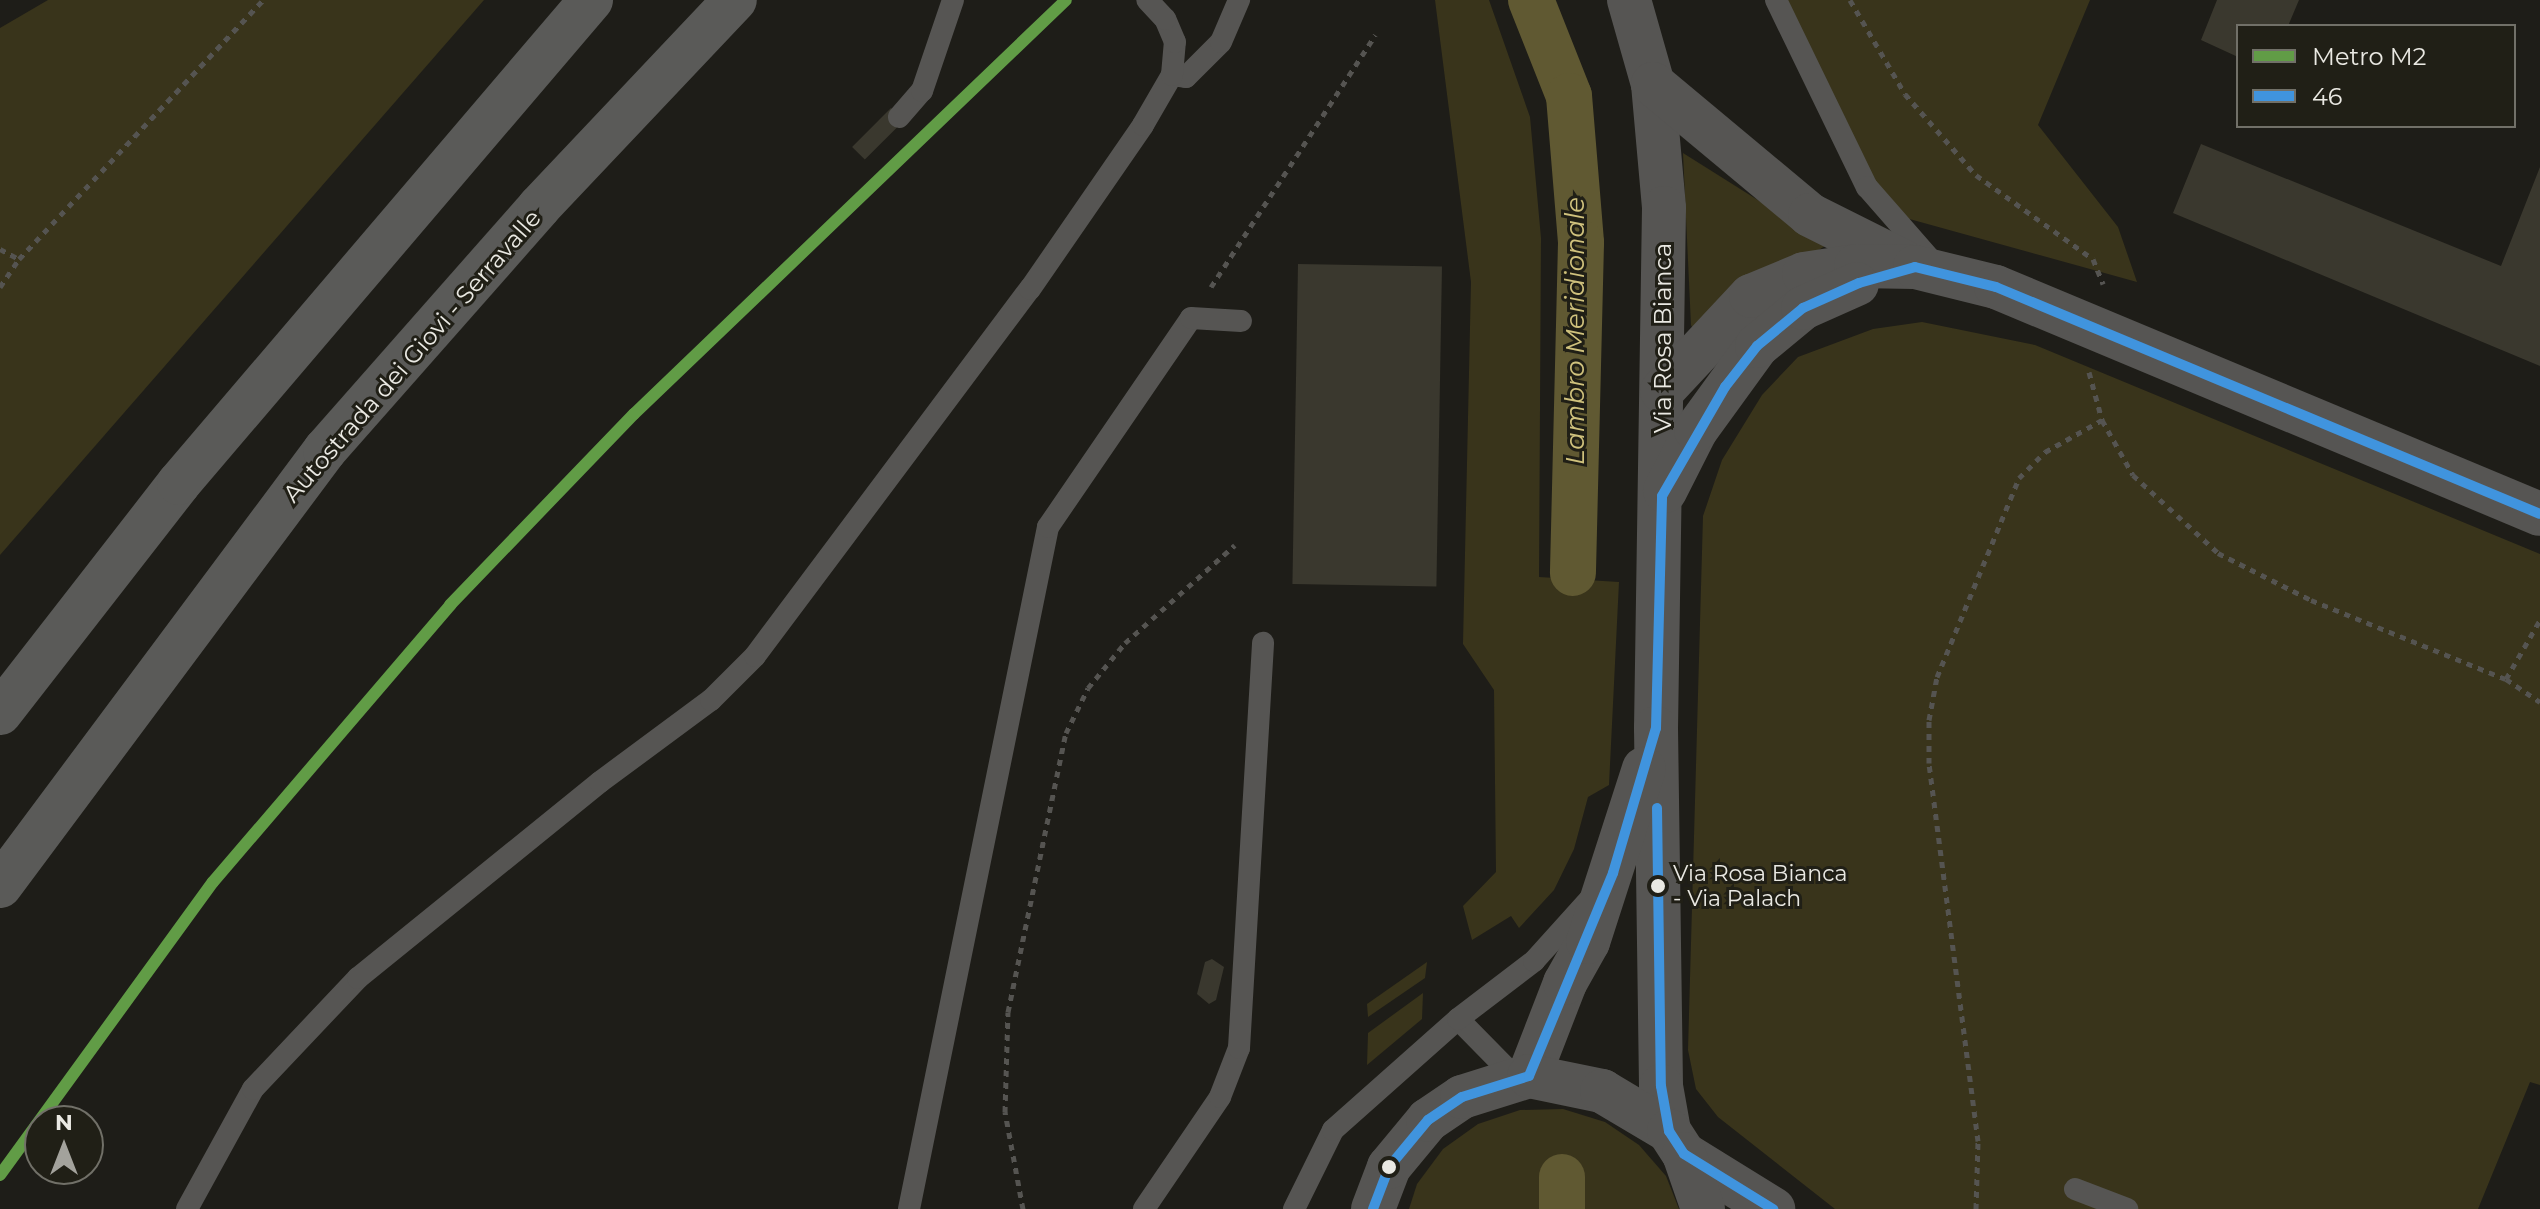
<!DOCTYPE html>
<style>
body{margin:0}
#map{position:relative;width:2540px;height:1209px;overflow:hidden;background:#1e1d18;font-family:Montserrat,sans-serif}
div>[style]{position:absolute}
.green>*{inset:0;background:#39341b}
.canal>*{height:46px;margin:-23px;padding:0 23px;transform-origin:23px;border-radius:23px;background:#605932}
.building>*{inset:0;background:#3a382e;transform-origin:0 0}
.path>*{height:5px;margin-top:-2.5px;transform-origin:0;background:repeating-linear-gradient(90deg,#555451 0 6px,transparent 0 12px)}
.service>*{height:22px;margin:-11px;padding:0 11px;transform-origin:11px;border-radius:11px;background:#565553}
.minor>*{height:44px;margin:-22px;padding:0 22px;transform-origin:22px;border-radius:22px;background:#565553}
.tertiary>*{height:44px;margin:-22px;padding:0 22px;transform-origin:22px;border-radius:22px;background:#565553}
.motorway>*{height:44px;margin:-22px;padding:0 22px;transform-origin:22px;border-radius:22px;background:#5a5a58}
.bus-1>*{height:10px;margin:-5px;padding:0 5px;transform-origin:5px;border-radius:5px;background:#4094de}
.metro-1>*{height:12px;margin:-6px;padding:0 6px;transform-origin:6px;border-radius:6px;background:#619c46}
.dots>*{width:22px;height:22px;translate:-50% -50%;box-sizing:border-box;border:4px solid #201f16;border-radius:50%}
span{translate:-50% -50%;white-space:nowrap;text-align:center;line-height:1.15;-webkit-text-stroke:6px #201f16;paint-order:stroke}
.bus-label{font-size:22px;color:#eae9e3}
.left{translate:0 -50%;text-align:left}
.street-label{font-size:24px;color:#eae9e3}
.water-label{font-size:26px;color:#d0c27d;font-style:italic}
.legend{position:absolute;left:2236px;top:24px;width:280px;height:104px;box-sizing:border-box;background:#201f16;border:2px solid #717068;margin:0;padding:10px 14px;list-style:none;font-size:24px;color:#eae9e3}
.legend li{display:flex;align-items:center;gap:16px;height:40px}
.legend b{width:40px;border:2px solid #717068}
.north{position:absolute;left:24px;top:1105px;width:80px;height:80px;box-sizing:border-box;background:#201f16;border:2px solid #717068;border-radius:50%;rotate:0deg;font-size:22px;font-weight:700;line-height:32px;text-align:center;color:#eae9e3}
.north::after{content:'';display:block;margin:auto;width:28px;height:36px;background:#a3a29c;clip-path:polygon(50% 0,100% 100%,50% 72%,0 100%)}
</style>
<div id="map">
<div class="green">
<i style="clip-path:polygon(48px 0,484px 0,0 555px,0 28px)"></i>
<i style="clip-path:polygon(1435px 0,1489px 0,1530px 117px,1541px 238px,1539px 577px,1619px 582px,1609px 785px,1588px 797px,1574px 849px,1554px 890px,1519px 928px,1511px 916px,1472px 940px,1463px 906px,1496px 872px,1494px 690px,1463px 644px,1471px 282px)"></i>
<i style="clip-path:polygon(1776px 0,2090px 0,2038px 125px,2118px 227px,2137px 282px,1877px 210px)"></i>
<i style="clip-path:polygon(1683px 153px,1828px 244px,1694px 331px,1691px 325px)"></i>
<i style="clip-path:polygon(1922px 322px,2035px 345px,2540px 554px,2540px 1085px,2530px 1082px,2478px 1209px,1835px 1209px,1718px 1117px,1696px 1089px,1688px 1050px,1703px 516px,1722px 460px,1762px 395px,1798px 357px,1873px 329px)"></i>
<i style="clip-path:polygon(1427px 962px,1425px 978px,1368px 1017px,1367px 1004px)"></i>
<i style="clip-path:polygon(1423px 993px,1422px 1019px,1367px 1065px,1368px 1033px)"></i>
<i style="clip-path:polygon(1563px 1109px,1605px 1122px,1639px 1145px,1666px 1176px,1679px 1209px,1409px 1209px,1417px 1184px,1443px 1149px,1478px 1124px,1520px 1110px)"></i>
</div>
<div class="canal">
<i style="left:1531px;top:0;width:103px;rotate:68.4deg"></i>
<i style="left:1569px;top:96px;width:147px;rotate:85.3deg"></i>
<i style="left:1581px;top:243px;width:330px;rotate:91.4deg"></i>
<i style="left:1562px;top:1209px;width:32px;rotate:-90deg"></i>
</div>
<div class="building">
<i style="clip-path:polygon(2217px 0,2299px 0,2288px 26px,2238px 26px,2238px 57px,2201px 40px)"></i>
<i style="left:891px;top:108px;width:18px;height:55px;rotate:45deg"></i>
<i style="clip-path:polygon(2201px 144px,2501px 266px,2540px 167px,2540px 366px,2173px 213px)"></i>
<i style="left:1298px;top:264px;width:144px;height:320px;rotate:1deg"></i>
<i style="clip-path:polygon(1212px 959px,1224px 967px,1216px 1000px,1209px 1004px,1197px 994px,1205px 962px)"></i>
</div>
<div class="path">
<i style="left:1850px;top:0;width:109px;rotate:59.7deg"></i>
<i style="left:1905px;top:94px;width:108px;rotate:48.8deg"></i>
<i style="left:1976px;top:175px;width:144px;rotate:35.7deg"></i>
<i style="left:2093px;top:259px;width:27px;rotate:68deg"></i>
<i style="left:0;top:249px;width:21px;rotate:28deg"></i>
<i style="left:0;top:287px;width:34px;rotate:-56deg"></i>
<i style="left:19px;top:259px;width:356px;rotate:-46.7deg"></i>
<i style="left:1211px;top:287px;width:301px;rotate:-56.9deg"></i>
<i style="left:2089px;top:372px;width:50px;rotate:74.8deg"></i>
<i style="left:2102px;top:420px;width:63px;rotate:60.6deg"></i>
<i style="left:2133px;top:475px;width:115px;rotate:42.5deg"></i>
<i style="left:2218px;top:553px;width:104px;rotate:26.8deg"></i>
<i style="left:2311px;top:600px;width:210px;rotate:22.1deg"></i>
<i style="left:2506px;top:679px;width:41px;rotate:34.1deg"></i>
<i style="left:2506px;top:679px;width:68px;rotate:-60deg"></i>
<i style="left:1023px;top:1209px;width:99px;rotate:-100.5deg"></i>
<i style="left:1005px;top:1112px;width:100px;rotate:-88.3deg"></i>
<i style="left:1008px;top:1012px;width:285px;rotate:-78.3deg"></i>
<i style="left:1066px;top:733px;width:50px;rotate:-63.9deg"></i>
<i style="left:1088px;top:688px;width:58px;rotate:-50.6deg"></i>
<i style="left:1125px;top:643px;width:147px;rotate:-41.7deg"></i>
<i style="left:1976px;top:1209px;width:68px;rotate:-88.3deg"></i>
<i style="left:1978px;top:1141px;width:381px;rotate:-97.4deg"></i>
<i style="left:1929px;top:763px;width:43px;rotate:-90deg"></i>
<i style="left:1929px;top:720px;width:44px;rotate:-79.5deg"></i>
<i style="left:1937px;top:677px;width:215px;rotate:-67.6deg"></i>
<i style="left:2019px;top:478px;width:37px;rotate:-45deg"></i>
<i style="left:2045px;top:452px;width:65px;rotate:-29.3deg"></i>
</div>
<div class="service">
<i style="left:1776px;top:0;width:208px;rotate:64.1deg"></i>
<i style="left:1867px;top:187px;width:106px;rotate:48.8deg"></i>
<i style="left:1172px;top:75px;width:14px;rotate:8deg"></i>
<i style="left:1186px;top:77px;width:49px;rotate:-45deg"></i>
<i style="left:1221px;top:42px;width:46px;rotate:-66.8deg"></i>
<i style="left:899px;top:117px;width:35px;rotate:-49deg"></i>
<i style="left:922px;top:91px;width:96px;rotate:-71.2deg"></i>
<i style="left:1458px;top:1019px;width:81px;rotate:45.5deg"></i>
<i style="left:2075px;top:1189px;width:56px;rotate:21deg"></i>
<i style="left:187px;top:1209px;width:137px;rotate:-61.2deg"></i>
<i style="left:253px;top:1089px;width:153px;rotate:-46.6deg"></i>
<i style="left:358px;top:978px;width:311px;rotate:-39deg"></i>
<i style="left:600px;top:782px;width:138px;rotate:-36.5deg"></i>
<i style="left:711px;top:700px;width:62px;rotate:-45deg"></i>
<i style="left:755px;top:656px;width:459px;rotate:-53.2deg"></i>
<i style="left:1030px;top:289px;width:199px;rotate:-55.4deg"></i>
<i style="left:1143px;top:125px;width:58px;rotate:-59.9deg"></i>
<i style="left:1172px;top:75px;width:33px;rotate:-85deg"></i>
<i style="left:1175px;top:42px;width:25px;rotate:-113deg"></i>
<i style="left:1165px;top:19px;width:26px;rotate:-133deg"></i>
<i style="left:909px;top:1209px;width:696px;rotate:-78.48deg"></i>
<i style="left:1048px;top:527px;width:253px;rotate:-55.6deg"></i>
<i style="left:1191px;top:318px;width:50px;rotate:3.4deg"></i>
<i style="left:1144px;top:1209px;width:135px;rotate:-55.8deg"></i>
<i style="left:1220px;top:1097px;width:53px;rotate:-68.8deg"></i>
<i style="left:1239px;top:1048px;width:406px;rotate:-86.6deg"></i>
<i style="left:1294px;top:1209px;width:88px;rotate:-63.7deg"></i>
<i style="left:1333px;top:1130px;width:167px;rotate:-41.6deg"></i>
<i style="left:1458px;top:1019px;width:96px;rotate:-37.3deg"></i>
<i style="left:1534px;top:961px;width:85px;rotate:-47.9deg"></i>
</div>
<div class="minor">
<i style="left:1629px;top:0;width:87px;rotate:74.1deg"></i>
<i style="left:1653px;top:84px;width:124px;rotate:84.9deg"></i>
<i style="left:1664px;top:208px;width:520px;rotate:90.88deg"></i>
<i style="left:1656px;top:728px;width:358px;rotate:89.2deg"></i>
<i style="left:1661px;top:1086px;width:46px;rotate:79.9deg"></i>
<i style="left:1653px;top:84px;width:204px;rotate:39.8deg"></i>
<i style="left:1810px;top:215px;width:105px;rotate:26.6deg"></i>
<i style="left:1662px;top:391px;width:130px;rotate:-46.9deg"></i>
<i style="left:1751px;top:296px;width:57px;rotate:-22.5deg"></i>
<i style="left:1804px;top:274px;width:53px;rotate:-8.7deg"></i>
<i style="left:1856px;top:266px;width:59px;rotate:1deg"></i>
<i style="left:1915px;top:267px;width:83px;rotate:13.9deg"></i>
<i style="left:1996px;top:287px;width:589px;rotate:22.65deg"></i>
<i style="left:1665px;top:491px;width:68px;rotate:-63.1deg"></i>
<i style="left:1696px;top:430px;width:104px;rotate:-54deg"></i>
<i style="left:1757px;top:346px;width:60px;rotate:-39.6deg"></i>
<i style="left:1803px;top:308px;width:59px;rotate:-24deg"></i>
<i style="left:1529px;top:1076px;width:100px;rotate:-68.8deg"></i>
<i style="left:1565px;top:983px;width:47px;rotate:-60.7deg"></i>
<i style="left:1588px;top:942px;width:182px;rotate:-72.1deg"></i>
<i style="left:1684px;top:1154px;width:105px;rotate:31.7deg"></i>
</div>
<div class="tertiary">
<i style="left:1373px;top:1209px;width:45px;rotate:-69.1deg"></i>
<i style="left:1389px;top:1167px;width:61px;rotate:-50.3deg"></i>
<i style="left:1428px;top:1120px;width:41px;rotate:-34.1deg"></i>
<i style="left:1462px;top:1097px;width:70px;rotate:-17.4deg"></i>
<i style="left:1529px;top:1076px;width:75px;rotate:11.6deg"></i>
<i style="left:1602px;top:1091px;width:78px;rotate:30.8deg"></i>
<i style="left:1669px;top:1131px;width:27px;rotate:57deg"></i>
<i style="left:1684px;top:1154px;width:58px;rotate:70.9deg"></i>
</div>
<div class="motorway">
<i style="left:0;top:713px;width:291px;rotate:-52.1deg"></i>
<i style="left:179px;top:483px;width:635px;rotate:-49.54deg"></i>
<i style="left:0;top:886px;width:544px;rotate:-53.3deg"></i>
<i style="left:325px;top:450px;width:324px;rotate:-48.6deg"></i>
<i style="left:539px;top:207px;width:285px;rotate:-46.6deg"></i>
</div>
<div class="bus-1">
<i style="left:1657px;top:808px;width:278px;rotate:89.2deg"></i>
<i style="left:1661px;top:1086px;width:46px;rotate:79.9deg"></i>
<i style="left:1669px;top:1131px;width:27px;rotate:57deg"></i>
<i style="left:1684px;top:1154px;width:105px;rotate:31.7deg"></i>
<i style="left:1373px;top:1209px;width:45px;rotate:-69.1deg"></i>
<i style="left:1389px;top:1167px;width:61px;rotate:-50.3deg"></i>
<i style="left:1428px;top:1120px;width:41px;rotate:-34.1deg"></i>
<i style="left:1462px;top:1097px;width:70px;rotate:-17.4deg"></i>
<i style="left:1529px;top:1076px;width:220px;rotate:-67.5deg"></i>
<i style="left:1613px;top:873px;width:151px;rotate:-73.5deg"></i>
<i style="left:1656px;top:728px;width:232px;rotate:-88.5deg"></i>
<i style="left:1662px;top:496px;width:126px;rotate:-60deg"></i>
<i style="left:1725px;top:387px;width:52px;rotate:-52deg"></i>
<i style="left:1757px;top:346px;width:60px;rotate:-39.6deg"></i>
<i style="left:1803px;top:308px;width:61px;rotate:-24.1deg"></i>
<i style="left:1859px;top:283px;width:58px;rotate:-15.9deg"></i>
<i style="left:1915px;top:267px;width:83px;rotate:13.9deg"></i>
<i style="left:1996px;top:287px;width:589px;rotate:22.65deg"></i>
</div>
<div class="metro-1">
<i style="left:0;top:1175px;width:362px;rotate:-54deg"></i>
<i style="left:213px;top:882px;width:365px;rotate:-49.4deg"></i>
<i style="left:450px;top:605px;width:265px;rotate:-46.1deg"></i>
<i style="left:634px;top:414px;width:598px;rotate:-43.78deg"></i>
</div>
<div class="dots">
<i style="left:1658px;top:886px;background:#eae9e3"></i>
<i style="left:1389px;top:1167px;background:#eae9e3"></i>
</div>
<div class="bus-label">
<span class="left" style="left:1673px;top:886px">Via Rosa Bianca<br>- Via Palach</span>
</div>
<div class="street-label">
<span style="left:1663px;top:338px;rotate:-90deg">Via Rosa Bianca</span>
<span style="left:412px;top:356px;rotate:-49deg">Autostrada dei Giovi - Serravalle</span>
</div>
<div class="water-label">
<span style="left:1576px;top:331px;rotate:-90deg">Lambro Meridionale</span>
</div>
<ul class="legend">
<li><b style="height:10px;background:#619c46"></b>Metro M2</li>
<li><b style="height:10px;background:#4094de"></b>46</li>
</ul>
<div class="north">N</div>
</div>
